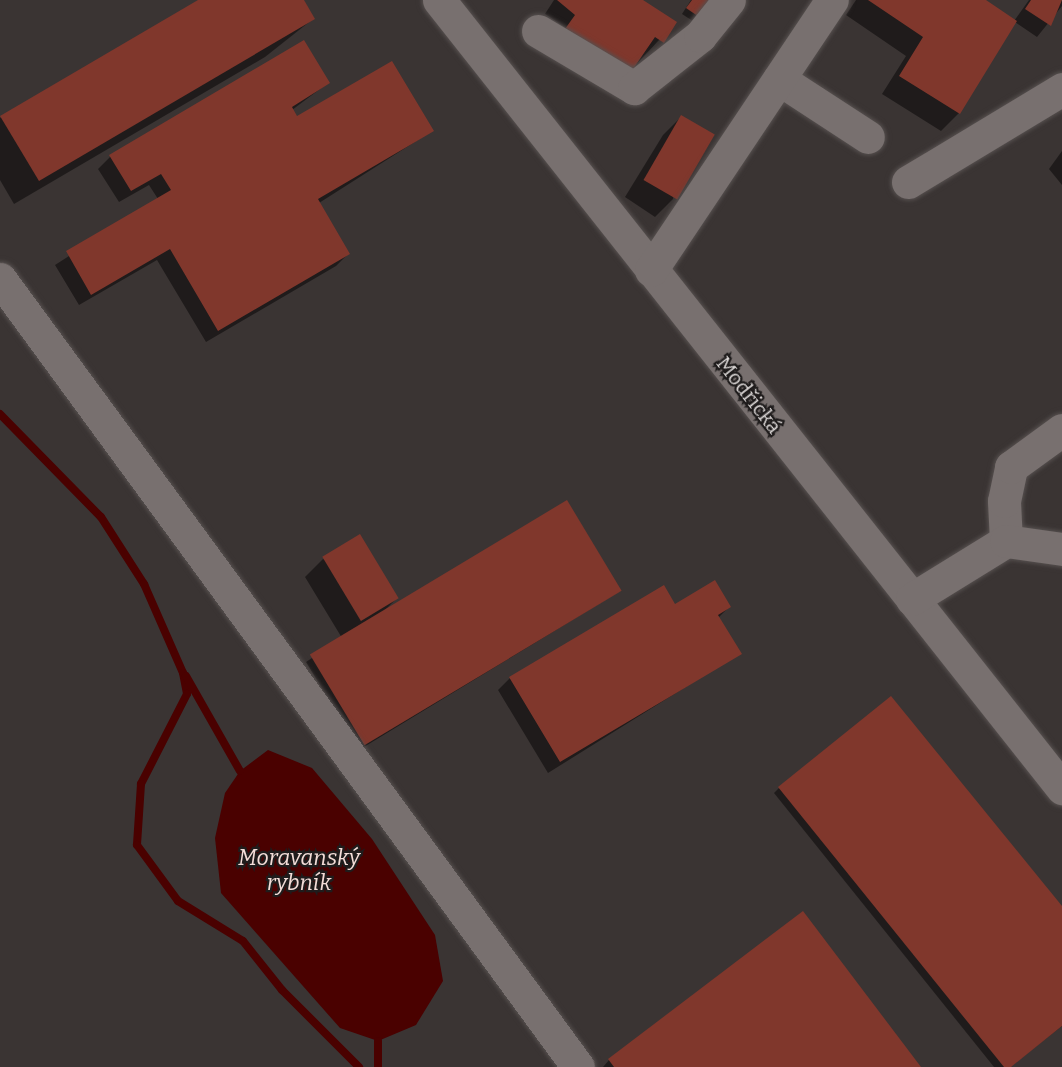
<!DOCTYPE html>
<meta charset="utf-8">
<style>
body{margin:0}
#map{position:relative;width:1062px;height:1067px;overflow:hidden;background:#3a3433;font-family:Bitter,serif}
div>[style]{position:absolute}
.water>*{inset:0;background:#4a0100}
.shadow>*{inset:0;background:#0007}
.stream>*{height:8px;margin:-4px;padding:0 4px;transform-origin:4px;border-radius:4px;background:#4a0100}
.building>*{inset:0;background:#80372c;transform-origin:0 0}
.roads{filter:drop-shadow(0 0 2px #56504f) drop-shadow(0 0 2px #56504f)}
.minor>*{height:33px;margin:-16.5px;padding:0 16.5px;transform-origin:16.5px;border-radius:16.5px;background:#78706f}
span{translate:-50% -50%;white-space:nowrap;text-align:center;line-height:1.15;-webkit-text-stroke:4.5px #1f1c1c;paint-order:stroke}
.street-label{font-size:21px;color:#dbd7d6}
.water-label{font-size:22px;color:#f4ddd8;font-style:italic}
</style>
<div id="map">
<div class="water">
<i style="clip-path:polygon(268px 750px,312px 768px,372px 839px,435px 935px,443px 981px,416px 1025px,378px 1041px,340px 1028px,221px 893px,215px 838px,225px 793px,240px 771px)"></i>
</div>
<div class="shadow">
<i style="clip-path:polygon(201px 0,302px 0,313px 19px,265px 57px,14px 204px,0 180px,0 118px)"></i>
<i style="clip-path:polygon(554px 0,640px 0,675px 23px,630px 71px,545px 14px)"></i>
<i style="clip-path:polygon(691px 0,712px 0,699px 25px,682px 14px)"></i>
<i style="clip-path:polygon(856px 0,983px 0,1014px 21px,1029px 0,1062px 0,1062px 6px,1037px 37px,1015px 22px,959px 113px,941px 131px,882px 94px,906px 56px,846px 15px)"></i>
<i style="clip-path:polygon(328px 83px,292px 110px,297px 118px,432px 131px,319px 203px,348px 254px,336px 266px,206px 342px,157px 260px,79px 305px,55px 265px,158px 199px,149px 185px,119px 202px,98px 169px,110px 157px)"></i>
<i style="clip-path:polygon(682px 116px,673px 199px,655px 217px,625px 197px,663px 135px)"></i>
<i style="clip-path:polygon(1062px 151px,1062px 185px,1049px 169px)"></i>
<i style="clip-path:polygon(323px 559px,397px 598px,382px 613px,620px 591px,359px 750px,306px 662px,342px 638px,305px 577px)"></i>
<i style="clip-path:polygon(675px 606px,729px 607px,718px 618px,740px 653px,548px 773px,498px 690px,510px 678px)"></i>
<i style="clip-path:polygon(779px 788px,1062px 910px,1062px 1026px,1010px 1067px,994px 1067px,774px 793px)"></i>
<i style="clip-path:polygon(609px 1060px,919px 1067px,603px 1067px)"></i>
</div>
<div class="stream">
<i style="left:0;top:414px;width:144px;rotate:45.6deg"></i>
<i style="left:101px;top:517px;width:80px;rotate:57.3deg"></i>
<i style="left:144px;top:584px;width:97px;rotate:66.3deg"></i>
<i style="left:183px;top:673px;width:21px;rotate:79deg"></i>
<i style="left:187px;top:694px;width:101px;rotate:117.1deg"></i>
<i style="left:141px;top:784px;width:61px;rotate:93.8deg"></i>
<i style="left:137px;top:845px;width:69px;rotate:53.8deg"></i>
<i style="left:178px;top:901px;width:76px;rotate:31.6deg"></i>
<i style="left:243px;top:941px;width:63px;rotate:51.5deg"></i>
<i style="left:282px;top:990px;width:109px;rotate:45deg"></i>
<i style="left:186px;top:676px;width:109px;rotate:60.4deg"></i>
<i style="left:378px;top:1067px;width:26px;rotate:-90deg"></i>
</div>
<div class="building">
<i style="clip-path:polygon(198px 0,304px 0,315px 19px,39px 181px,0 116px)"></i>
<i style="clip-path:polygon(557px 0,643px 0,677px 22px,664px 43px,655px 37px,631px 72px,565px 29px,575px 15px)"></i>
<i style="clip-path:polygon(692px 0,715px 0,705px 21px,686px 8px)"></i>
<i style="clip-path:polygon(868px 0,986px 0,1017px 21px,960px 114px,899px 76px,923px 37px)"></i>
<i style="clip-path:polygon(1031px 0,1062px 0,1051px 26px,1025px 9px)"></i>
<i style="clip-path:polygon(304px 40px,330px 83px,292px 107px,297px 116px,392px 61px,434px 131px,318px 199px,350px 254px,218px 331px,170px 249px,91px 295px,66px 251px,171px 190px,161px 174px,131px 191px,109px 155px)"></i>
<i style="left:681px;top:115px;width:39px;height:75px;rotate:30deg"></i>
<i style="left:567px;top:500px;width:106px;height:300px;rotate:59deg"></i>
<i style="left:360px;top:534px;width:75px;height:44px;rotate:59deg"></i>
<i style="clip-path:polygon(715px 580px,731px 607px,718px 615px,742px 654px,560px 762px,509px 677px,664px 585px,675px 604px)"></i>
<i style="clip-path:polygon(891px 696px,1062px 906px,1062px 1026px,1011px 1067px,1004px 1067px,778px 787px)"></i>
<i style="clip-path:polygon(803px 911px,921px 1067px,614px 1067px,608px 1059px)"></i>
</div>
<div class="roads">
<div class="minor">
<i style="left:439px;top:0;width:1005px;rotate:51.67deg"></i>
<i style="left:538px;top:31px;width:112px;rotate:30.7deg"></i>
<i style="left:634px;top:88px;width:84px;rotate:-38.2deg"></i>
<i style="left:700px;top:36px;width:46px;rotate:-51.1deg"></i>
<i style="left:779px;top:79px;width:106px;rotate:33.1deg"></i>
<i style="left:908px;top:182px;width:180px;rotate:-31.1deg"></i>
<i style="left:651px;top:270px;width:325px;rotate:-56.2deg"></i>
<i style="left:0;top:279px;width:977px;rotate:53.74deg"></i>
<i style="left:1006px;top:541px;width:40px;rotate:-92.9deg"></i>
<i style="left:1004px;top:501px;width:35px;rotate:-78deg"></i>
<i style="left:1011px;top:467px;width:63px;rotate:-36deg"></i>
<i style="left:912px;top:599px;width:110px;rotate:-31.7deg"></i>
<i style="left:1006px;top:541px;width:57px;rotate:8.1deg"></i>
</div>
</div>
<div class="street-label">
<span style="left:749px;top:395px;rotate:52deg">Modřická</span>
</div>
<div class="water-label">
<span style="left:299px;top:870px">Moravanský<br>rybník</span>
</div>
</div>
